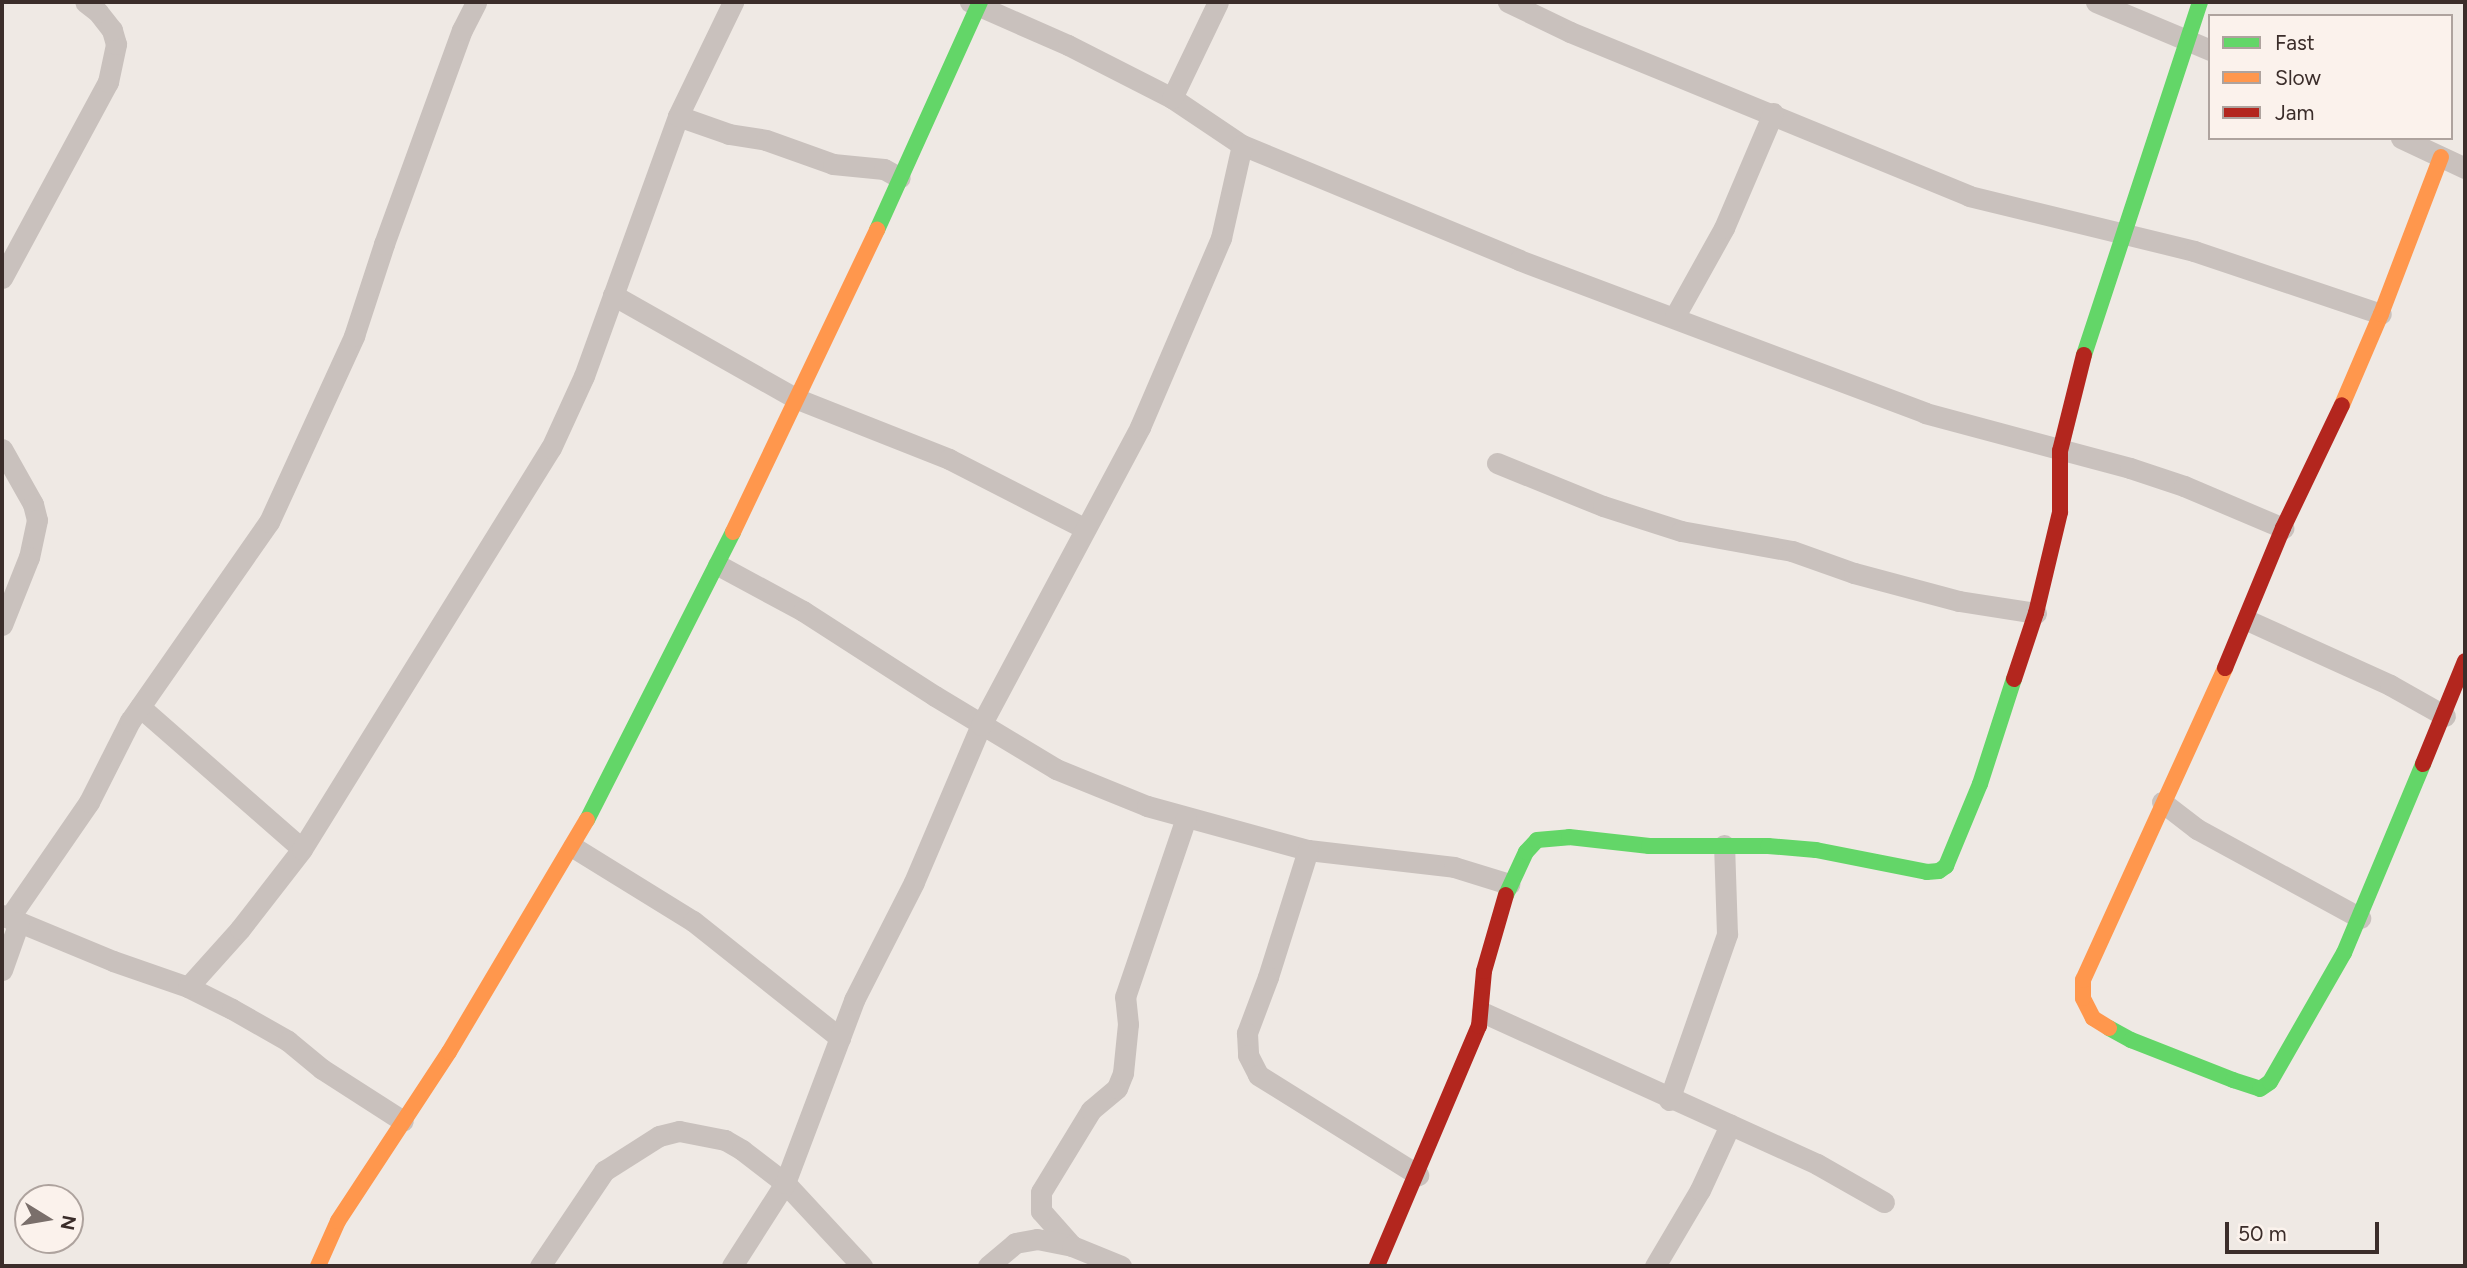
<!DOCTYPE html>
<style>
body{margin:0}
#map{position:relative;width:2467px;height:1268px;overflow:hidden;background:#efe9e4;font-family:Figtree,sans-serif}
div>[style]{position:absolute}
.street>*{height:21px;margin:-10.5px;padding:0 10.5px;transform-origin:10.5px;border-radius:10.5px;background:#c9c1bd}
.fast>*{height:16px;margin:-8px;padding:0 8px;transform-origin:8px;border-radius:8px;background:#63d668}
.slow>*{height:16px;margin:-8px;padding:0 8px;transform-origin:8px;border-radius:8px;background:#ff974d}
.jam>*{height:16px;margin:-8px;padding:0 8px;transform-origin:8px;border-radius:8px;background:#b3261e}
span{translate:-50% -50%;white-space:nowrap;text-align:center;line-height:1.15;-webkit-text-stroke:7px #fbf2ec;paint-order:stroke}
.frame{position:absolute;inset:0;border:4px solid #3b2d2a;pointer-events:none}
.legend{position:absolute;left:2208px;top:14px;width:245px;height:126px;box-sizing:border-box;background:#fbf2ec;border:2px solid #aea39e;margin:0;padding:9px 12px;list-style:none;font-size:21px;color:#3b2d2a}
.legend li{display:flex;align-items:center;gap:14px;height:35px}
.legend b{width:35px;border:2px solid #aea39e}
.north{position:absolute;left:14px;top:1184px;width:70px;height:70px;box-sizing:border-box;background:#fbf2ec;border:2px solid #aea39e;border-radius:50%;rotate:101deg;font-size:19px;font-weight:700;line-height:28px;text-align:center;color:#3b2d2a}
.north::after{content:'';display:block;margin:auto;width:24px;height:32px;background:#7a6f6b;clip-path:polygon(50% 0,100% 100%,50% 72%,0 100%)}
.scale{position:absolute;left:2225px;top:1222px;width:154px;height:32px;box-sizing:border-box;border:4px solid #3b2d2a;border-top:0;padding-left:9px;font-size:21px;line-height:24px;white-space:nowrap;color:#3b2d2a;-webkit-text-stroke:5px #fbf2ec;paint-order:stroke}
</style>
<div id="map">
<div class="street">
<i style="left:970px;top:2px;width:107px;rotate:23.7deg"></i>
<i style="left:1068px;top:45px;width:117px;rotate:27deg"></i>
<i style="left:1172px;top:98px;width:84px;rotate:33.9deg"></i>
<i style="left:1242px;top:145px;width:300px;rotate:22.5deg"></i>
<i style="left:1519px;top:260px;width:434px;rotate:20.6deg"></i>
<i style="left:1925px;top:413px;width:212px;rotate:15deg"></i>
<i style="left:2130px;top:468px;width:57px;rotate:18.4deg"></i>
<i style="left:2184px;top:486px;width:108px;rotate:23deg"></i>
<i style="left:1508px;top:2px;width:69px;rotate:25.8deg"></i>
<i style="left:1570px;top:32px;width:431px;rotate:22.3deg"></i>
<i style="left:1969px;top:196px;width:232px;rotate:13.7deg"></i>
<i style="left:2194px;top:251px;width:197px;rotate:18.6deg"></i>
<i style="left:2096px;top:2px;width:124px;rotate:22.8deg"></i>
<i style="left:1172px;top:98px;width:106px;rotate:-64.4deg"></i>
<i style="left:678px;top:116px;width:54px;rotate:19.4deg"></i>
<i style="left:729px;top:134px;width:37px;rotate:9deg"></i>
<i style="left:766px;top:140px;width:71px;rotate:19.7deg"></i>
<i style="left:833px;top:164px;width:51px;rotate:5.6deg"></i>
<i style="left:884px;top:169px;width:18px;rotate:29deg"></i>
<i style="left:2401px;top:138px;width:71px;rotate:25.1deg"></i>
<i style="left:2px;top:278px;width:223px;rotate:-61.6deg"></i>
<i style="left:108px;top:82px;width:39px;rotate:-78deg"></i>
<i style="left:116px;top:44px;width:15px;rotate:-106deg"></i>
<i style="left:112px;top:30px;width:23px;rotate:-128deg"></i>
<i style="left:98px;top:12px;width:16px;rotate:-142deg"></i>
<i style="left:613px;top:295px;width:209px;rotate:29.5deg"></i>
<i style="left:795px;top:398px;width:166px;rotate:21.6deg"></i>
<i style="left:949px;top:459px;width:152px;rotate:27.1deg"></i>
<i style="left:1675px;top:316px;width:101px;rotate:-60.9deg"></i>
<i style="left:1724px;top:228px;width:125px;rotate:-66.9deg"></i>
<i style="left:2px;top:449px;width:63px;rotate:60.6deg"></i>
<i style="left:33px;top:504px;width:16px;rotate:76deg"></i>
<i style="left:37px;top:520px;width:38px;rotate:102deg"></i>
<i style="left:29px;top:557px;width:73px;rotate:111.7deg"></i>
<i style="left:1497px;top:463px;width:114px;rotate:22.1deg"></i>
<i style="left:1603px;top:506px;width:82px;rotate:17.8deg"></i>
<i style="left:1681px;top:531px;width:113px;rotate:10.2deg"></i>
<i style="left:1792px;top:551px;width:66px;rotate:19.5deg"></i>
<i style="left:1854px;top:573px;width:109px;rotate:14.9deg"></i>
<i style="left:1959px;top:601px;width:78px;rotate:8.9deg"></i>
<i style="left:718px;top:565px;width:97px;rotate:28.4deg"></i>
<i style="left:803px;top:611px;width:157px;rotate:32.8deg"></i>
<i style="left:935px;top:696px;width:141px;rotate:31.1deg"></i>
<i style="left:1056px;top:769px;width:98px;rotate:22.1deg"></i>
<i style="left:1147px;top:806px;width:167px;rotate:15.3deg"></i>
<i style="left:1308px;top:850px;width:147px;rotate:6.6deg"></i>
<i style="left:1454px;top:867px;width:58px;rotate:17.2deg"></i>
<i style="left:2247px;top:620px;width:157px;rotate:24.4deg"></i>
<i style="left:2390px;top:685px;width:63px;rotate:29.4deg"></i>
<i style="left:140px;top:707px;width:215px;rotate:41.2deg"></i>
<i style="left:2162px;top:802px;width:44px;rotate:37.6deg"></i>
<i style="left:2197px;top:829px;width:186px;rotate:28.6deg"></i>
<i style="left:573px;top:847px;width:141px;rotate:31.7deg"></i>
<i style="left:693px;top:921px;width:188px;rotate:38.5deg"></i>
<i style="left:1308px;top:850px;width:133px;rotate:107.5deg"></i>
<i style="left:1268px;top:977px;width:60px;rotate:110.6deg"></i>
<i style="left:1247px;top:1033px;width:22px;rotate:87deg"></i>
<i style="left:1248px;top:1055px;width:22px;rotate:63deg"></i>
<i style="left:1258px;top:1075px;width:189px;rotate:32deg"></i>
<i style="left:2px;top:915px;width:120px;rotate:22.5deg"></i>
<i style="left:113px;top:961px;width:79px;rotate:19.1deg"></i>
<i style="left:188px;top:987px;width:49px;rotate:26.6deg"></i>
<i style="left:232px;top:1009px;width:64px;rotate:29.7deg"></i>
<i style="left:288px;top:1041px;width:44px;rotate:39.5deg"></i>
<i style="left:322px;top:1069px;width:96px;rotate:32.7deg"></i>
<i style="left:9px;top:918px;width:141px;rotate:-55.4deg"></i>
<i style="left:89px;top:802px;width:91px;rotate:-63.2deg"></i>
<i style="left:130px;top:721px;width:243px;rotate:-55.1deg"></i>
<i style="left:269px;top:522px;width:205px;rotate:-65.4deg"></i>
<i style="left:354px;top:336px;width:97px;rotate:-71.9deg"></i>
<i style="left:384px;top:244px;width:228px;rotate:-70deg"></i>
<i style="left:462px;top:30px;width:31px;rotate:-63deg"></i>
<i style="left:2px;top:970px;width:51px;rotate:-70.5deg"></i>
<i style="left:188px;top:987px;width:78px;rotate:-48.1deg"></i>
<i style="left:240px;top:929px;width:101px;rotate:-52.2deg"></i>
<i style="left:302px;top:849px;width:472px;rotate:-58.2deg"></i>
<i style="left:551px;top:448px;width:79px;rotate:-65.4deg"></i>
<i style="left:584px;top:376px;width:276px;rotate:-70.1deg"></i>
<i style="left:678px;top:116px;width:127px;rotate:-64.2deg"></i>
<i style="left:1482px;top:1012px;width:368px;rotate:24.4deg"></i>
<i style="left:1817px;top:1164px;width:77px;rotate:29.6deg"></i>
<i style="left:1669px;top:1100px;width:176px;rotate:-70.7deg"></i>
<i style="left:1727px;top:934px;width:89px;rotate:-91.9deg"></i>
<i style="left:1072px;top:1246px;width:47px;rotate:-131.5deg"></i>
<i style="left:1041px;top:1211px;width:19px;rotate:-90deg"></i>
<i style="left:1041px;top:1192px;width:96px;rotate:-58.6deg"></i>
<i style="left:1091px;top:1110px;width:34px;rotate:-40deg"></i>
<i style="left:1117px;top:1088px;width:16px;rotate:-68deg"></i>
<i style="left:1123px;top:1073px;width:49px;rotate:-84.2deg"></i>
<i style="left:1128px;top:1024px;width:27px;rotate:-96deg"></i>
<i style="left:1125px;top:997px;width:189px;rotate:-71.2deg"></i>
<i style="left:540px;top:1266px;width:115px;rotate:-56deg"></i>
<i style="left:604px;top:1171px;width:65px;rotate:-32.5deg"></i>
<i style="left:659px;top:1136px;width:21px;rotate:-14deg"></i>
<i style="left:679px;top:1131px;width:47px;rotate:11.1deg"></i>
<i style="left:725px;top:1140px;width:20px;rotate:30deg"></i>
<i style="left:742px;top:1150px;width:54px;rotate:37.5deg"></i>
<i style="left:785px;top:1183px;width:113px;rotate:47.1deg"></i>
<i style="left:732px;top:1266px;width:98px;rotate:-57.4deg"></i>
<i style="left:785px;top:1183px;width:196px;rotate:-69.3deg"></i>
<i style="left:854px;top:1000px;width:132px;rotate:-63deg"></i>
<i style="left:914px;top:882px;width:171px;rotate:-66.9deg"></i>
<i style="left:981px;top:725px;width:338px;rotate:-61.9deg"></i>
<i style="left:1140px;top:427px;width:206px;rotate:-66.8deg"></i>
<i style="left:1221px;top:238px;width:95px;rotate:-77.3deg"></i>
<i style="left:988px;top:1266px;width:35px;rotate:-40deg"></i>
<i style="left:1015px;top:1243px;width:22px;rotate:-10deg"></i>
<i style="left:1037px;top:1239px;width:36px;rotate:11deg"></i>
<i style="left:1072px;top:1246px;width:53px;rotate:22.2deg"></i>
<i style="left:1655px;top:1266px;width:88px;rotate:-59.4deg"></i>
<i style="left:1700px;top:1190px;width:72px;rotate:-65.2deg"></i>
</div>
<div class="fast">
<i style="left:877px;top:230px;width:250px;rotate:-65.7deg"></i>
<i style="left:2084px;top:355px;width:372px;rotate:-71.8deg"></i>
<i style="left:587px;top:820px;width:323px;rotate:-63.1deg"></i>
<i style="left:1506px;top:895px;width:47px;rotate:-65.1deg"></i>
<i style="left:1526px;top:852px;width:16px;rotate:-47deg"></i>
<i style="left:1537px;top:840px;width:32px;rotate:-5deg"></i>
<i style="left:1569px;top:837px;width:81px;rotate:6.4deg"></i>
<i style="left:1649px;top:846px;width:119px"></i>
<i style="left:1768px;top:846px;width:48px;rotate:4.8deg"></i>
<i style="left:1816px;top:850px;width:113px;rotate:11.2deg"></i>
<i style="left:1927px;top:872px;width:12px;rotate:-5deg"></i>
<i style="left:1939px;top:871px;width:9px;rotate:-36deg"></i>
<i style="left:1946px;top:866px;width:89px;rotate:-67.5deg"></i>
<i style="left:1980px;top:784px;width:110px;rotate:-72.1deg"></i>
<i style="left:2109px;top:1028px;width:25px;rotate:29deg"></i>
<i style="left:2131px;top:1040px;width:110px;rotate:21.4deg"></i>
<i style="left:2233px;top:1080px;width:28px;rotate:18deg"></i>
<i style="left:2260px;top:1089px;width:12px;rotate:-35deg"></i>
<i style="left:2270px;top:1082px;width:149px;rotate:-60.2deg"></i>
<i style="left:2344px;top:953px;width:205px;rotate:-67.3deg"></i>
</div>
<div class="slow">
<i style="left:2342px;top:405px;width:99px;rotate:-66.8deg"></i>
<i style="left:2381px;top:314px;width:168px;rotate:-69.1deg"></i>
<i style="left:733px;top:532px;width:335px;rotate:-64.5deg"></i>
<i style="left:2109px;top:1028px;width:19px;rotate:-148deg"></i>
<i style="left:2093px;top:1018px;width:22px;rotate:-117deg"></i>
<i style="left:2083px;top:998px;width:18px;rotate:-90deg"></i>
<i style="left:2083px;top:980px;width:343px;rotate:-65.5deg"></i>
<i style="left:318px;top:1266px;width:49px;rotate:-66deg"></i>
<i style="left:338px;top:1221px;width:202px;rotate:-56.7deg"></i>
<i style="left:449px;top:1052px;width:270px;rotate:-59.3deg"></i>
</div>
<div class="jam">
<i style="left:2225px;top:668px;width:152px;rotate:-67.5deg"></i>
<i style="left:2283px;top:528px;width:136px;rotate:-64.4deg"></i>
<i style="left:2014px;top:679px;width:70px;rotate:-71.6deg"></i>
<i style="left:2036px;top:613px;width:104px;rotate:-76.6deg"></i>
<i style="left:2060px;top:512px;width:61px;rotate:-90deg"></i>
<i style="left:2060px;top:451px;width:99px;rotate:-76deg"></i>
<i style="left:2423px;top:764px;width:111px;rotate:-67.8deg"></i>
<i style="left:1377px;top:1266px;width:261px;rotate:-67deg"></i>
<i style="left:1479px;top:1026px;width:55px;rotate:-84.8deg"></i>
<i style="left:1484px;top:971px;width:79px;rotate:-73.9deg"></i>
</div>
<div class="frame"></div>
<ul class="legend">
<li><b style="height:9px;background:#63d668"></b>Fast</li>
<li><b style="height:9px;background:#ff974d"></b>Slow</li>
<li><b style="height:9px;background:#b3261e"></b>Jam</li>
</ul>
<div class="north">N</div>
<div class="scale">50 m</div>
</div>
